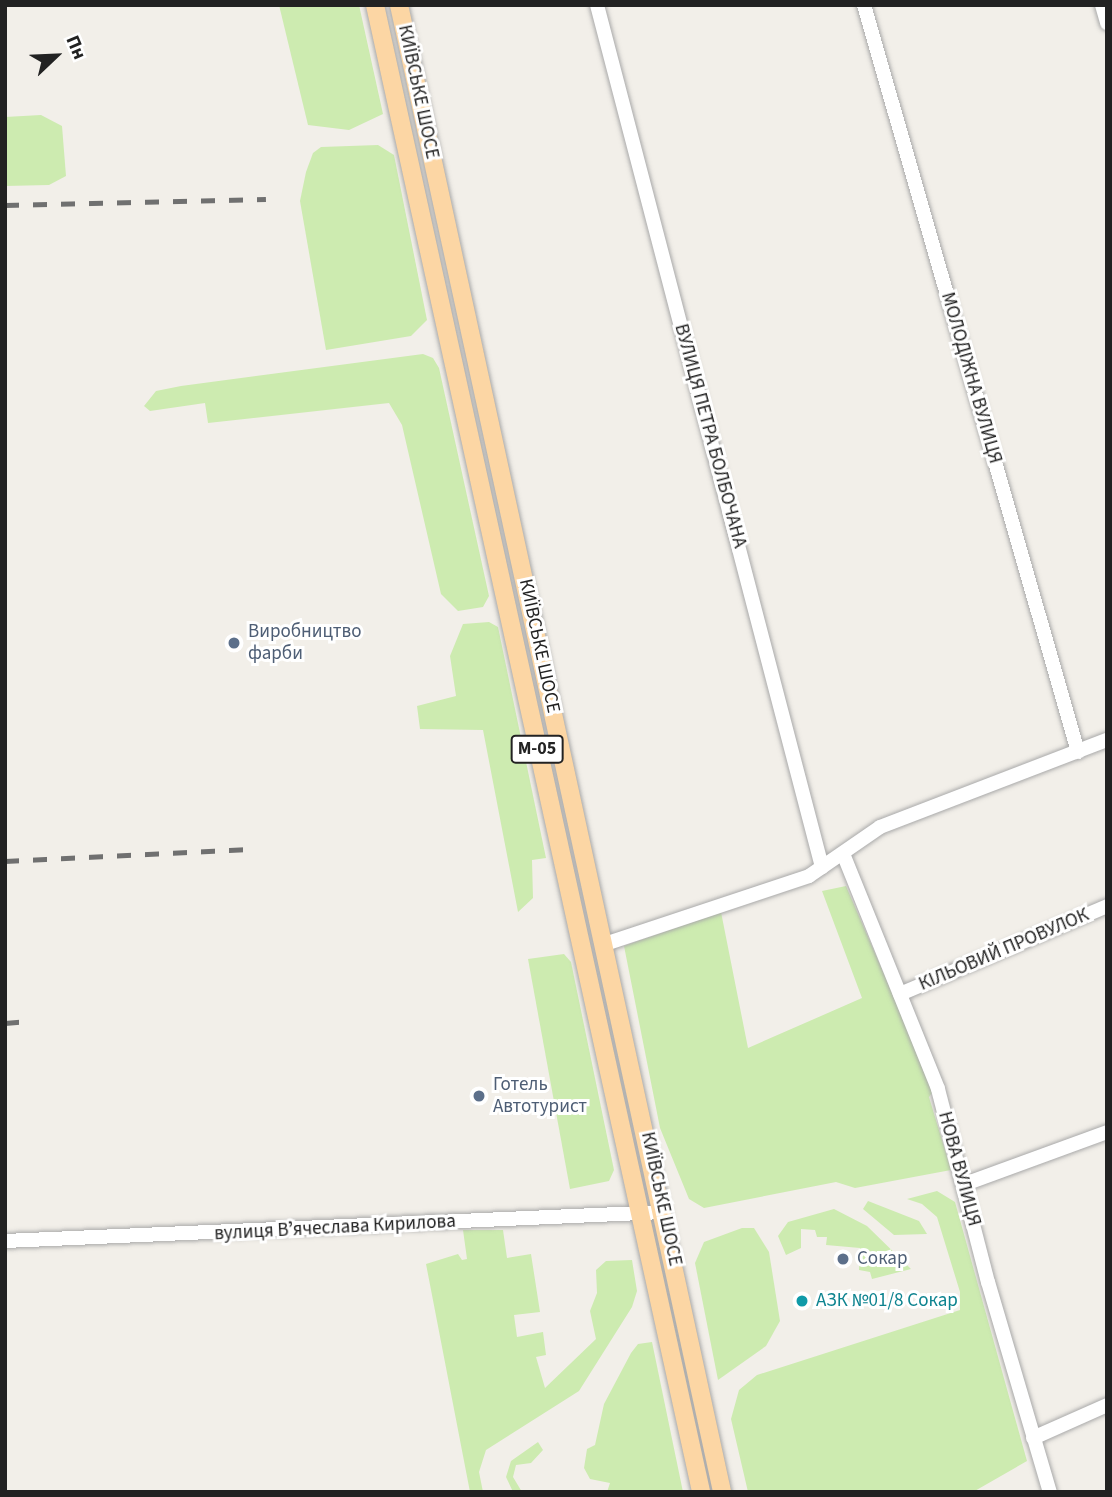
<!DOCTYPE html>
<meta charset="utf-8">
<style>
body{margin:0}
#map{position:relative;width:1112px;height:1497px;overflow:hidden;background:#f2efe9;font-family:"Source Sans 3",sans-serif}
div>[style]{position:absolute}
.grass>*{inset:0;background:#cdebb0}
.roads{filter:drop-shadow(0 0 2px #a9a9a9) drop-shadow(0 0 2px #a9a9a9)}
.minor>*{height:14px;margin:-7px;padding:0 7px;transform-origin:7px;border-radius:7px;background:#fff}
.major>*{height:18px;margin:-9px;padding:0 9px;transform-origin:9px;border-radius:9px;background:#fcd6a4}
.rail>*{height:4.5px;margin-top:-2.25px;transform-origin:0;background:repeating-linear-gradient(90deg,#707070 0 14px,transparent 0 28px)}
.dots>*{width:19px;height:19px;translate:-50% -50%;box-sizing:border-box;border:4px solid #fff;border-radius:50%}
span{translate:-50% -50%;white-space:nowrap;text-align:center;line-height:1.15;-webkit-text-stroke:6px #fff;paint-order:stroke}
.shield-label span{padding:2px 5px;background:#fff;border:2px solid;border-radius:5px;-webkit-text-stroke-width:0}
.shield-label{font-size:18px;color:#222;font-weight:700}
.street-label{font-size:19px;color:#222}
.service-label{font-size:19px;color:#4e5e75}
.left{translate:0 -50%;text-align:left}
.culture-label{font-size:19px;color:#0d838f}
.frame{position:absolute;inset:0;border:7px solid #222;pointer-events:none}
.north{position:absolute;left:21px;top:21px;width:70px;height:70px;-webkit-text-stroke:5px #fff;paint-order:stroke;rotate:67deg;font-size:19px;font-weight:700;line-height:28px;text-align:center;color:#222}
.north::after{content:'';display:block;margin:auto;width:24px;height:32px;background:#222;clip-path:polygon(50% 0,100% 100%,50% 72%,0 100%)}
</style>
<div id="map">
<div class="grass">
<i style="clip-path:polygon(279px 5px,359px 5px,383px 114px,349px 130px,308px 125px)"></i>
<i style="clip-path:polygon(41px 115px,62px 126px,66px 176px,49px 185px,5px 186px,5px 117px)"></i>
<i style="clip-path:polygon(378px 145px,394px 155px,427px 320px,411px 336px,326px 350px,300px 201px,306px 172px,313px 153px,321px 147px)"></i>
<i style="clip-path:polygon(423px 354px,433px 358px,439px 368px,489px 596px,483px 607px,458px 611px,441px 594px,402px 425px,389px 403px,208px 423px,205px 403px,150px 411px,144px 406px,156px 391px,181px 386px)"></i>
<i style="clip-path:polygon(489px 622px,498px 627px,546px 858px,532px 860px,533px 898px,518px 912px,483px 730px,420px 729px,417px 706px,456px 696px,450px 656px,463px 624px)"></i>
<i style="clip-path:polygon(846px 886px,934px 1090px,929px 1097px,951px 1170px,855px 1188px,836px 1182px,704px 1208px,689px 1199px,660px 1128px,624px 946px,721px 912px,748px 1048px,862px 998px,822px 891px)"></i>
<i style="clip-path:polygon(564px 954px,571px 962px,614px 1170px,609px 1181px,570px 1189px,528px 959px)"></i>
<i style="clip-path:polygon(937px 1191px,955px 1202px,1027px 1461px,973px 1492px,748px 1492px,731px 1419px,739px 1390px,757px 1375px,960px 1310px,960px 1292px,937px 1217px,922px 1204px,907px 1199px)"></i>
<i style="clip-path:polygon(868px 1201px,919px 1221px,927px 1234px,894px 1235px,863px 1209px)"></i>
<i style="clip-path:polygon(834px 1209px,867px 1226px,911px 1269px,872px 1279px,870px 1272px,859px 1270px,860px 1248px,826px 1245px,827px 1237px,817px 1237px,815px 1230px,801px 1229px,801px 1248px,786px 1255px,778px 1236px,788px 1222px)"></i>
<i style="clip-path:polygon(742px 1228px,754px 1228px,769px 1252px,780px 1321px,766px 1346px,718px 1380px,695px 1263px,704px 1242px)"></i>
<i style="clip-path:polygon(463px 1230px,503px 1230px,507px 1258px,531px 1254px,540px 1312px,514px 1315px,517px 1337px,543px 1332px,546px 1355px,536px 1357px,545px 1388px,596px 1339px,590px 1311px,597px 1293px,596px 1270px,606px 1261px,632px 1260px,637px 1291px,632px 1307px,579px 1391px,486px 1450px,479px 1472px,483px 1492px,470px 1492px,426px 1264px,458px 1254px,462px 1260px,467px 1259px)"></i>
<i style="clip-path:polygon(652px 1342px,683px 1492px,607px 1492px,610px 1483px,590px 1479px,584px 1468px,587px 1449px,595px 1445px,604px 1404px,631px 1353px,638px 1344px)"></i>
<i style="clip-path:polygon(538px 1442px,543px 1450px,531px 1463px,516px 1465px,513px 1477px,522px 1492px,513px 1492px,506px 1477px,511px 1461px)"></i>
</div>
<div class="roads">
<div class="minor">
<i style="left:597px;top:5px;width:891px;rotate:75.37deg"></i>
<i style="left:864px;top:5px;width:777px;rotate:74.01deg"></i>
<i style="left:1102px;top:5px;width:19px;rotate:74deg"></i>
<i style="left:844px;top:856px;width:251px;rotate:68deg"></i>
<i style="left:938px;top:1089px;width:199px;rotate:75.5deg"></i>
<i style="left:988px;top:1282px;width:219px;rotate:73.6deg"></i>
<i style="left:605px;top:944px;width:215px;rotate:-18.4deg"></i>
<i style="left:809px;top:876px;width:86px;rotate:-34.6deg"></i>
<i style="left:880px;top:827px;width:243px;rotate:-21deg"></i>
<i style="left:900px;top:994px;width:225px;rotate:-23deg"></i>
<i style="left:965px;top:1184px;width:151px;rotate:-20.1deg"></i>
<i style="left:5px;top:1241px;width:660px;rotate:-2.52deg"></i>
<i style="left:1033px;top:1438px;width:81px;rotate:-24deg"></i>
</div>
<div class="major">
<i style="left:375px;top:5px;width:1522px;rotate:77.63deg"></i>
<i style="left:399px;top:5px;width:1522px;rotate:77.74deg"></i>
</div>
</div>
<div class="rail">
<i style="left:5px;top:205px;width:261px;rotate:-1.3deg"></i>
<i style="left:5px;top:861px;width:245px;rotate:-2.8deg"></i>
<i style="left:5px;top:1023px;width:24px;rotate:-5deg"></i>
</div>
<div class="dots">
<i style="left:234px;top:643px;background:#5c6f8a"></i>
<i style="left:479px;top:1096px;background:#5c6f8a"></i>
<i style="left:843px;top:1259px;background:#5c6f8a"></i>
<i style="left:802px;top:1301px;background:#0f9aa8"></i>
</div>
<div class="shield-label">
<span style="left:537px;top:749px">М-05</span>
</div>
<div class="street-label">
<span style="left:418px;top:92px;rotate:78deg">КИЇВСЬКЕ ШОСЕ</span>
<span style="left:971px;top:378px;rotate:74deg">МОЛОДІЖНА ВУЛИЦЯ</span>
<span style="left:710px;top:436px;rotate:75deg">ВУЛИЦЯ ПЕТРА БОЛБОЧАНА</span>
<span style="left:539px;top:646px;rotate:78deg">КИЇВСЬКЕ ШОСЕ</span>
<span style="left:1004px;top:950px;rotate:-23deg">КІЛЬОВИЙ ПРОВУЛОК</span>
<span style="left:959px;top:1169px;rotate:75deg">НОВА ВУЛИЦЯ</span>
<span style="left:661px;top:1199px;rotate:78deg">КИЇВСЬКЕ ШОСЕ</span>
<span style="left:335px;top:1228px;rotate:-3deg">вулиця Вʼячеслава Кирилова</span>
</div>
<div class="service-label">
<span class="left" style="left:248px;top:643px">Виробництво<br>фарби</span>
<span class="left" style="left:493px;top:1096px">Готель<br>Автотурист</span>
<span class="left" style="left:857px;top:1259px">Сокар</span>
</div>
<div class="culture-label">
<span class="left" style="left:816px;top:1301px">АЗК №01/8 Сокар</span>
</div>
<div class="frame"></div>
<div class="north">Пн</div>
</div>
